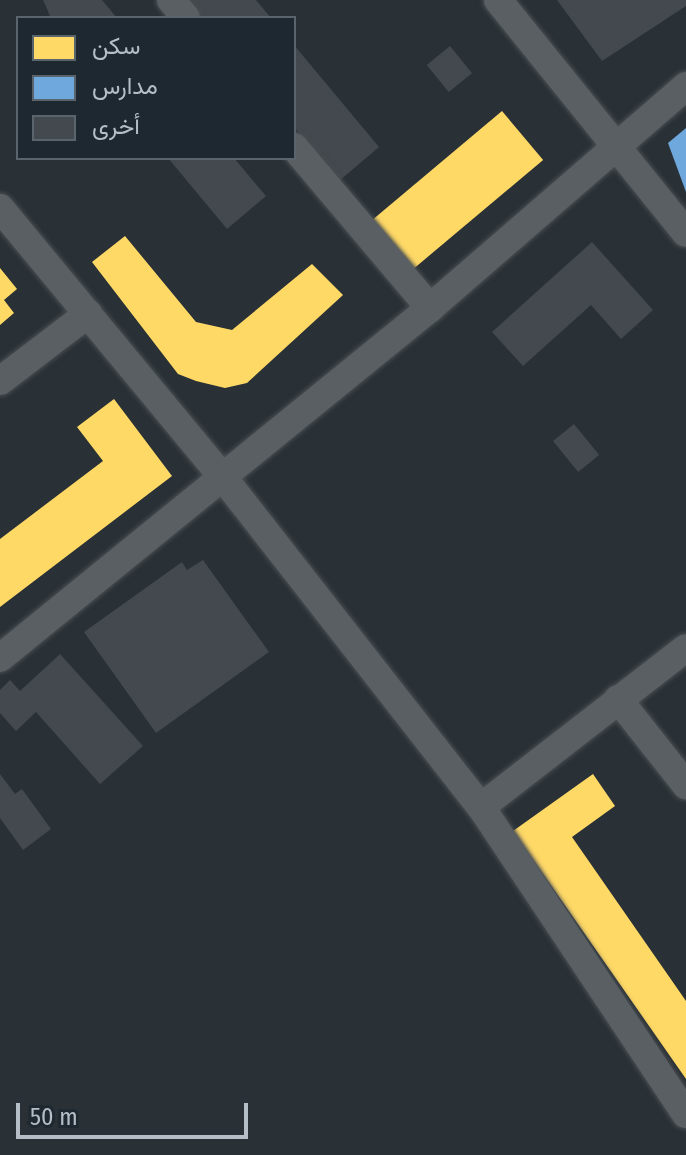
<!DOCTYPE html>
<meta charset="utf-8">
<style>
body{margin:0}
#map{position:relative;width:686px;height:1155px;overflow:hidden;background:#2a3136;font-family:"Fira Sans Condensed",Vazirmatn,sans-serif}
div>[style]{position:absolute}
.homes>*{inset:0;background:#ffd966;transform-origin:0 0}
.schools>*{inset:0;background:#6fa8dc}
.building>*{inset:0;background:#43494e;transform-origin:0 0}
.roads{filter:drop-shadow(0 0 2px #484d51) drop-shadow(0 0 2px #484d51)}
.street>*{height:28px;margin:-14px;padding:0 14px;transform-origin:14px;border-radius:14px;background:#5a5f64}
span{translate:-50% -50%;white-space:nowrap;text-align:center;line-height:1.15;-webkit-text-stroke:8px #1e2830;paint-order:stroke}
.legend{position:absolute;left:16px;top:16px;width:280px;height:144px;box-sizing:border-box;background:#1e2830;border:2px solid #5a646c;margin:0;padding:10px 14px;list-style:none;font-size:24px;color:#b5bec6}
.legend li{display:flex;align-items:center;gap:16px;height:40px}
.legend b{width:40px;border:2px solid #5a646c}
.scale{position:absolute;left:16px;top:1103px;width:232px;height:36px;box-sizing:border-box;border:4px solid #b5bec6;border-top:0;padding-left:10px;font-size:24px;line-height:28px;white-space:nowrap;color:#b5bec6;-webkit-text-stroke:6px #1e2830;paint-order:stroke}
</style>
<div id="map">
<div class="homes">
<i style="left:502px;top:111px;width:64px;height:176px;rotate:50deg"></i>
<i style="clip-path:polygon(125px 236px,196px 322px,232px 330px,312px 264px,343px 295px,247px 383px,225px 388px,196px 381px,178px 374px,92px 262px)"></i>
<i style="clip-path:polygon(0 268px,17px 289px,4px 300px,14px 313px,0 325px)"></i>
<i style="clip-path:polygon(114px 399px,172px 476px,0 607px,0 539px,103px 461px,77px 427px)"></i>
<i style="clip-path:polygon(593px 774px,615px 806px,572px 837px,686px 1001px,686px 1079px,513px 831px)"></i>
</div>
<div class="schools">
<i style="clip-path:polygon(686px 128px,686px 192px,668px 143px)"></i>
</div>
<div class="building">
<i style="clip-path:polygon(43px 0,102px 0,117px 18px,51px 18px)"></i>
<i style="clip-path:polygon(187px 0,256px 0,271px 18px,202px 18px)"></i>
<i style="clip-path:polygon(557px 0,686px 0,686px 6px,602px 61px)"></i>
<i style="clip-path:polygon(294px 45px,379px 147px,339px 181px,294px 127px)"></i>
<i style="left:450px;top:46px;width:35px;height:30px;rotate:51deg"></i>
<i style="clip-path:polygon(168px 158px,234px 158px,266px 196px,227px 229px)"></i>
<i style="clip-path:polygon(592px 242px,653px 310px,621px 339px,591px 305px,523px 366px,492px 332px)"></i>
<i style="left:574px;top:424px;width:40px;height:27px;rotate:51deg"></i>
<i style="clip-path:polygon(203px 560px,269px 652px,156px 733px,84px 632px,182px 562px,187px 570px)"></i>
<i style="clip-path:polygon(60px 654px,143px 746px,100px 784px,36px 712px,16px 731px,0 713px,0 690px,10px 680px,20px 691px)"></i>
<i style="clip-path:polygon(0 774px,15px 794px,22px 789px,51px 829px,23px 850px,0 818px)"></i>
</div>
<div class="roads">
<div class="street">
<i style="left:171px;top:0;width:23px;rotate:50deg"></i>
<i style="left:498px;top:0;width:299px;rotate:51.1deg"></i>
<i style="left:294px;top:147px;width:211px;rotate:49.8deg"></i>
<i style="left:0;top:208px;width:348px;rotate:50.4deg"></i>
<i style="left:222px;top:476px;width:420px;rotate:52deg"></i>
<i style="left:481px;top:807px;width:259px;rotate:-37.8deg"></i>
<i style="left:0;top:381px;width:111px;rotate:-37.3deg"></i>
<i style="left:0;top:658px;width:554px;rotate:-39.14deg"></i>
<i style="left:430px;top:308px;width:339px;rotate:-40.9deg"></i>
<i style="left:618px;top:699px;width:110px;rotate:51.7deg"></i>
<i style="left:481px;top:807px;width:369px;rotate:56.3deg"></i>
</div>
</div>
<ul class="legend">
<li><b style="height:22px;background:#ffd966"></b>سكن</li>
<li><b style="height:22px;background:#6fa8dc"></b>مدارس</li>
<li><b style="height:22px;background:#43494e"></b>أخرى</li>
</ul>
<div class="scale">50 m</div>
</div>
